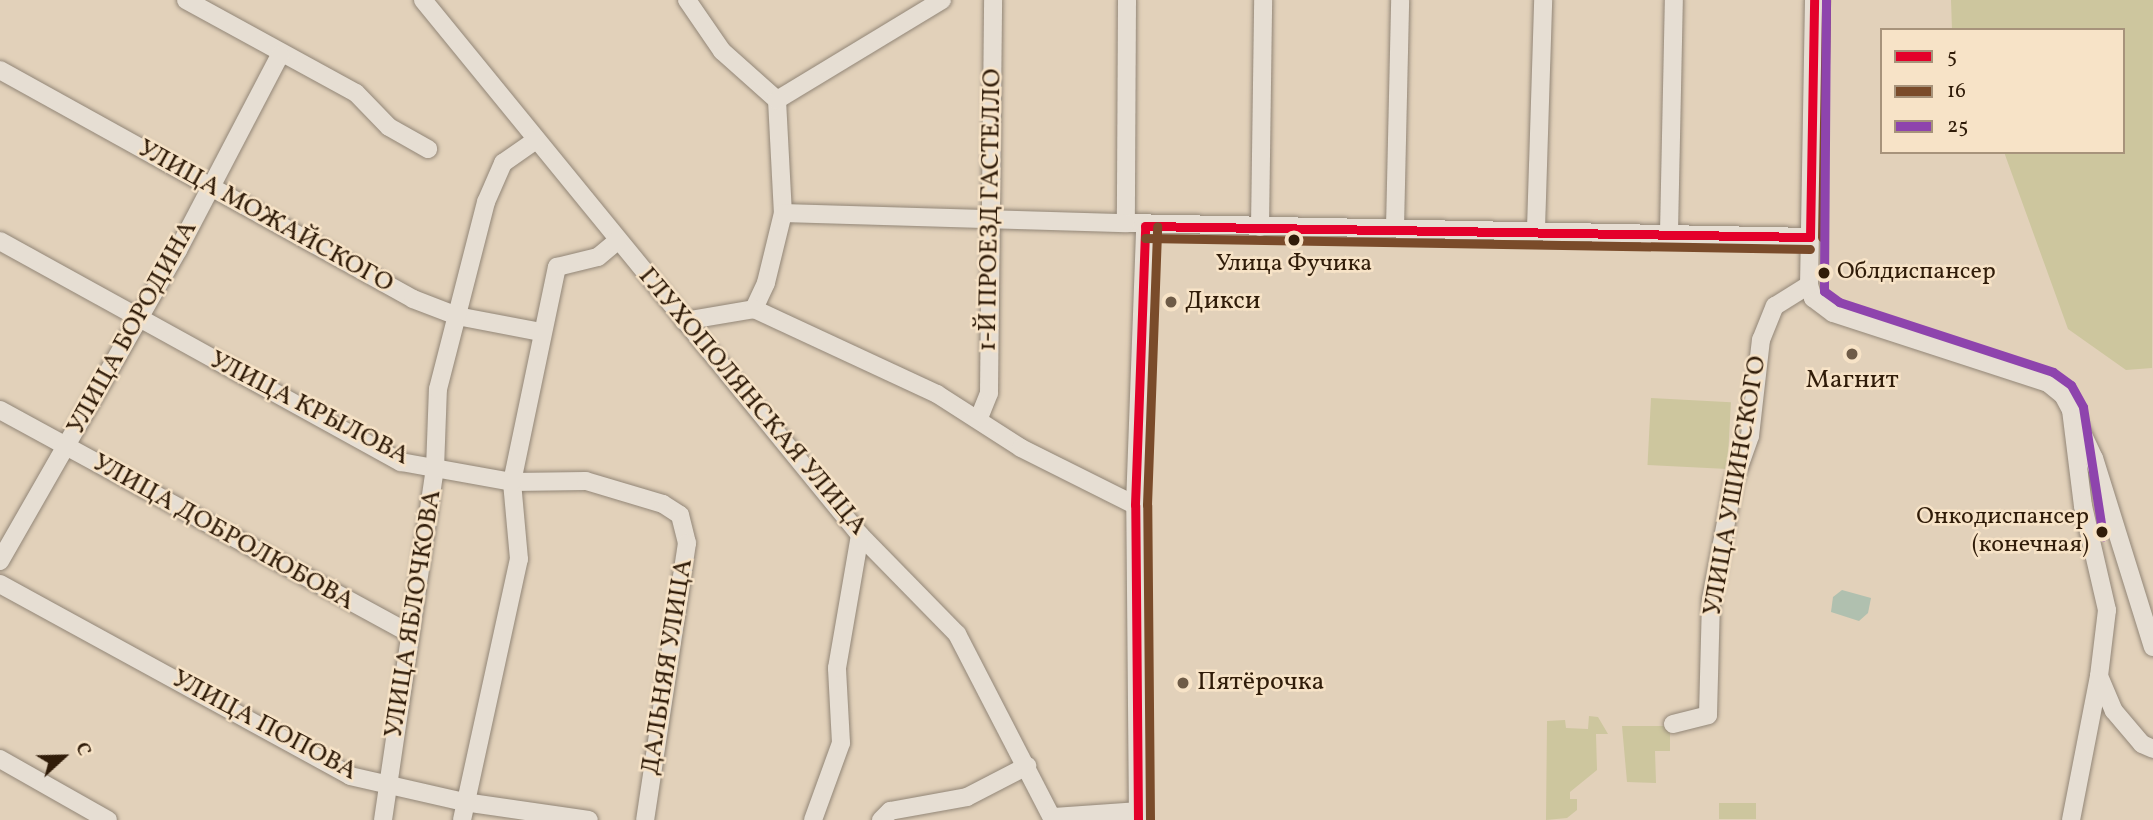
<!DOCTYPE html>
<meta charset="utf-8">
<style>
body{margin:0}
#map{position:relative;width:2153px;height:820px;overflow:hidden;background:#e2d1ba;font-family:Vollkorn,serif}
div>[style]{position:absolute}
.green>*{inset:0;background:#cdc69e;transform-origin:0 0}
.water>*{inset:0;background:#b0c0af}
.roads{filter:drop-shadow(0 0 2px #928677) drop-shadow(0 0 2px #928677)}
.minor>*{height:18px;margin:-9px;padding:0 9px;transform-origin:9px;border-radius:9px;background:#e6ded3}
.bus-1>*{height:9px;margin:-4.5px;padding:0 4.5px;transform-origin:4.5px;border-radius:4.5px;background:#e4002b}
.bus-2>*{height:9px;margin:-4.5px;padding:0 4.5px;transform-origin:4.5px;border-radius:4.5px;background:#7a4b2a}
.bus-3>*{height:9px;margin:-4.5px;padding:0 4.5px;transform-origin:4.5px;border-radius:4.5px;background:#8e44ad}
.dots>*{width:19px;height:19px;translate:-50% -50%;box-sizing:border-box;border:4px solid #f7e3c7;border-radius:50%}
span{translate:-50% -50%;white-space:nowrap;text-align:center;line-height:1.15;-webkit-text-stroke:5px #f7e3c7;paint-order:stroke}
.bus-label{font-size:24px;color:#301c09}
.left{translate:0 -50%;text-align:left}
.right{translate:-100% -50%;text-align:right}
.street-label{font-size:26px;color:#301c09}
.poi-label{font-size:26px;color:#301c09}
.legend{position:absolute;left:1880px;top:28px;width:245px;height:126px;box-sizing:border-box;background:#f7e3c7;border:2px solid #a7937b;margin:0;padding:9px 12px;list-style:none;font-size:21px;color:#301c09}
.legend li{display:flex;align-items:center;gap:14px;height:35px}
.legend b{width:35px;border:2px solid #a7937b}
.north{position:absolute;left:28px;top:722px;width:70px;height:70px;-webkit-text-stroke:5px #f7e3c7;paint-order:stroke;rotate:68deg;font-size:19px;font-weight:700;line-height:28px;text-align:center;color:#301c09}
.north::after{content:'';display:block;margin:auto;width:24px;height:32px;background:#301c09;clip-path:polygon(50% 0,100% 100%,50% 72%,0 100%)}
</style>
<div id="map">
<div class="green">
<i style="clip-path:polygon(1951px 0,2153px 0,2152px 368px,2126px 370px,2068px 329px,2004px 152px,2123px 152px,2123px 30px,1952px 30px)"></i>
<i style="left:1651px;top:398px;width:80px;height:67px;rotate:3deg"></i>
<i style="clip-path:polygon(1589px 716px,1598px 717px,1608px 734px,1596px 734px,1597px 770px,1570px 792px,1570px 799px,1577px 799px,1577px 810px,1567px 818px,1546px 820px,1547px 721px,1565px 720px,1566px 728px,1588px 729px)"></i>
<i style="clip-path:polygon(1622px 726px,1670px 726px,1670px 751px,1655px 751px,1656px 783px,1627px 782px)"></i>
<i style="left:1756px;top:803px;width:16px;height:37px;rotate:90deg"></i>
</div>
<div class="water">
<i style="clip-path:polygon(1842px 590px,1871px 598px,1868px 613px,1859px 621px,1831px 612px,1833px 597px)"></i>
</div>
<div class="roads">
<div class="minor">
<i style="left:186px;top:0;width:194px;rotate:28.7deg"></i>
<i style="left:356px;top:93px;width:47px;rotate:45.9deg"></i>
<i style="left:389px;top:127px;width:45px;rotate:29.4deg"></i>
<i style="left:423px;top:0;width:691px;rotate:50.76deg"></i>
<i style="left:860px;top:535px;width:139px;rotate:45.6deg"></i>
<i style="left:957px;top:634px;width:209px;rotate:62.7deg"></i>
<i style="left:687px;top:0;width:62px;rotate:55.5deg"></i>
<i style="left:722px;top:51px;width:74px;rotate:41.7deg"></i>
<i style="left:777px;top:100px;width:113px;rotate:87deg"></i>
<i style="left:783px;top:213px;width:72px;rotate:103.7deg"></i>
<i style="left:766px;top:283px;width:29px;rotate:115deg"></i>
<i style="left:1127px;top:0;width:223px;rotate:90.3deg"></i>
<i style="left:1126px;top:223px;width:684px;rotate:1.17deg"></i>
<i style="left:1814px;top:0;width:285px;rotate:91deg"></i>
<i style="left:1809px;top:285px;width:14px;rotate:73deg"></i>
<i style="left:1813px;top:298px;width:25px;rotate:37deg"></i>
<i style="left:1833px;top:313px;width:226px;rotate:18deg"></i>
<i style="left:2048px;top:383px;width:19px;rotate:39deg"></i>
<i style="left:2063px;top:395px;width:17px;rotate:62deg"></i>
<i style="left:2071px;top:410px;width:97px;rotate:82.9deg"></i>
<i style="left:2083px;top:506px;width:107px;rotate:77deg"></i>
<i style="left:2107px;top:610px;width:66px;rotate:96.9deg"></i>
<i style="left:2099px;top:676px;width:147px;rotate:101deg"></i>
<i style="left:0;top:70px;width:472px;rotate:29deg"></i>
<i style="left:413px;top:299px;width:47px;rotate:21.1deg"></i>
<i style="left:457px;top:316px;width:86px;rotate:10.8deg"></i>
<i style="left:777px;top:100px;width:193px;rotate:-31.2deg"></i>
<i style="left:783px;top:213px;width:343px;rotate:1.7deg"></i>
<i style="left:1260px;top:227px;width:227px;rotate:-89.2deg"></i>
<i style="left:1395px;top:228px;width:228px;rotate:-88.7deg"></i>
<i style="left:1536px;top:229px;width:229px;rotate:-88.2deg"></i>
<i style="left:1669px;top:232px;width:232px;rotate:-88.8deg"></i>
<i style="left:0;top:241px;width:458px;rotate:28.9deg"></i>
<i style="left:401px;top:462px;width:113px;rotate:10.2deg"></i>
<i style="left:512px;top:482px;width:74px;rotate:-0.8deg"></i>
<i style="left:586px;top:481px;width:80px;rotate:16.6deg"></i>
<i style="left:663px;top:504px;width:20px;rotate:33deg"></i>
<i style="left:680px;top:515px;width:29px;rotate:76deg"></i>
<i style="left:687px;top:543px;width:280px;rotate:98.6deg"></i>
<i style="left:684px;top:321px;width:71px;rotate:-9.7deg"></i>
<i style="left:754px;top:309px;width:202px;rotate:24.9deg"></i>
<i style="left:937px;top:394px;width:100px;rotate:32.7deg"></i>
<i style="left:1021px;top:448px;width:127px;rotate:26.6deg"></i>
<i style="left:0;top:410px;width:467px;rotate:28.6deg"></i>
<i style="left:979px;top:418px;width:27px;rotate:-68deg"></i>
<i style="left:989px;top:393px;width:393px;rotate:-89.4deg"></i>
<i style="left:2077px;top:422px;width:40px;rotate:65deg"></i>
<i style="left:2094px;top:458px;width:198px;rotate:72.7deg"></i>
<i style="left:0;top:561px;width:358px;rotate:-60.2deg"></i>
<i style="left:178px;top:250px;width:220px;rotate:-62.4deg"></i>
<i style="left:0;top:584px;width:399px;rotate:28.7deg"></i>
<i style="left:350px;top:776px;width:117px;rotate:12.8deg"></i>
<i style="left:464px;top:802px;width:126px;rotate:8.2deg"></i>
<i style="left:2099px;top:676px;width:38px;rotate:67deg"></i>
<i style="left:2114px;top:711px;width:43px;rotate:49.7deg"></i>
<i style="left:2142px;top:744px;width:12px;rotate:24deg"></i>
<i style="left:1673px;top:724px;width:36px;rotate:-14deg"></i>
<i style="left:1708px;top:715px;width:115px;rotate:-88.5deg"></i>
<i style="left:1711px;top:600px;width:121px;rotate:-79.1deg"></i>
<i style="left:1734px;top:481px;width:48px;rotate:-70.4deg"></i>
<i style="left:1750px;top:436px;width:97px;rotate:-83.5deg"></i>
<i style="left:1761px;top:340px;width:37px;rotate:-68deg"></i>
<i style="left:1775px;top:306px;width:40px;rotate:-32deg"></i>
<i style="left:0;top:759px;width:124px;rotate:29.5deg"></i>
<i style="left:1052px;top:817px;width:86px;rotate:-4deg"></i>
<i style="left:383px;top:820px;width:355px;rotate:-81.6deg"></i>
<i style="left:435px;top:469px;width:80px;rotate:-87.9deg"></i>
<i style="left:438px;top:389px;width:193px;rotate:-75.6deg"></i>
<i style="left:486px;top:202px;width:43px;rotate:-66.4deg"></i>
<i style="left:503px;top:163px;width:40px;rotate:-34.9deg"></i>
<i style="left:462px;top:820px;width:267px;rotate:-77.7deg"></i>
<i style="left:519px;top:559px;width:77px;rotate:-95.2deg"></i>
<i style="left:512px;top:482px;width:220px;rotate:-78.2deg"></i>
<i style="left:557px;top:267px;width:42px;rotate:-13.7deg"></i>
<i style="left:598px;top:257px;width:26px;rotate:-40deg"></i>
<i style="left:813px;top:820px;width:82px;rotate:-70deg"></i>
<i style="left:841px;top:743px;width:75px;rotate:-93.1deg"></i>
<i style="left:837px;top:668px;width:135px;rotate:-80.2deg"></i>
<i style="left:881px;top:820px;width:13px;rotate:-45deg"></i>
<i style="left:890px;top:811px;width:78px;rotate:-10.3deg"></i>
<i style="left:967px;top:797px;width:68px;rotate:-27.3deg"></i>
<i style="left:1138px;top:820px;width:315px;rotate:-90.5deg"></i>
<i style="left:1135px;top:505px;width:279px;rotate:-87.9deg"></i>
</div>
</div>
<div class="bus-1">
<i style="left:1145px;top:226px;width:665px;rotate:0.95deg"></i>
<i style="left:1810px;top:237px;width:237px;rotate:-89deg"></i>
<i style="left:1138px;top:820px;width:315px;rotate:-90.5deg"></i>
<i style="left:1135px;top:505px;width:279px;rotate:-87.9deg"></i>
</div>
<div class="bus-2">
<i style="left:1822px;top:237px;width:237px;rotate:-89deg"></i>
<i style="left:1145px;top:238px;width:665px;rotate:0.95deg"></i>
<i style="left:1150px;top:820px;width:315px;rotate:-90.5deg"></i>
<i style="left:1147px;top:505px;width:279px;rotate:-87.9deg"></i>
</div>
<div class="bus-3">
<i style="left:1826px;top:0;width:291px;rotate:90.4deg"></i>
<i style="left:1824px;top:291px;width:19px;rotate:36deg"></i>
<i style="left:1839px;top:302px;width:225px;rotate:18.1deg"></i>
<i style="left:2053px;top:372px;width:22px;rotate:36deg"></i>
<i style="left:2071px;top:385px;width:25px;rotate:61deg"></i>
<i style="left:2083px;top:407px;width:131px;rotate:81.2deg"></i>
</div>
<div class="dots">
<i style="left:1294px;top:240px;background:#301c09"></i>
<i style="left:1824px;top:273px;background:#301c09"></i>
<i style="left:1171px;top:302px;background:#6e5b47"></i>
<i style="left:1852px;top:354px;background:#6e5b47"></i>
<i style="left:2102px;top:532px;background:#301c09"></i>
<i style="left:1183px;top:683px;background:#6e5b47"></i>
</div>
<div class="bus-label">
<span style="left:1294px;top:265px">Улица Фучика</span>
<span class="left" style="left:1837px;top:273px">Облдиспансер</span>
<span class="right" style="left:2089px;top:532px">Онкодиспансер<br>(конечная)</span>
</div>
<div class="street-label">
<span style="left:991px;top:210px;rotate:-89deg">1-Й ПРОЕЗД ГАСТЕЛЛО</span>
<span style="left:265px;top:217px;rotate:29deg">УЛИЦА МОЖАЙСКОГО</span>
<span style="left:133px;top:328px;rotate:-61deg">УЛИЦА БОРОДИНА</span>
<span style="left:752px;top:402px;rotate:50deg">ГЛУХОПОЛЯНСКАЯ УЛИЦА</span>
<span style="left:309px;top:409px;rotate:27deg">УЛИЦА КРЫЛОВА</span>
<span style="left:1736px;top:486px;rotate:-80deg">УЛИЦА УШИНСКОГО</span>
<span style="left:223px;top:533px;rotate:29deg">УЛИЦА ДОБРОЛЮБОВА</span>
<span style="left:414px;top:614px;rotate:-81deg">УЛИЦА ЯБЛОЧКОВА</span>
<span style="left:668px;top:667px;rotate:-81deg">ДАЛЬНЯЯ УЛИЦА</span>
<span style="left:264px;top:726px;rotate:28deg">УЛИЦА ПОПОВА</span>
</div>
<div class="poi-label">
<span class="left" style="left:1185px;top:302px">Дикси</span>
<span style="left:1852px;top:381px">Магнит</span>
<span class="left" style="left:1197px;top:683px">Пятёрочка</span>
</div>
<ul class="legend">
<li><b style="height:9px;background:#e4002b"></b>5</li>
<li><b style="height:9px;background:#7a4b2a"></b>16</li>
<li><b style="height:9px;background:#8e44ad"></b>25</li>
</ul>
<div class="north">С</div>
</div>
